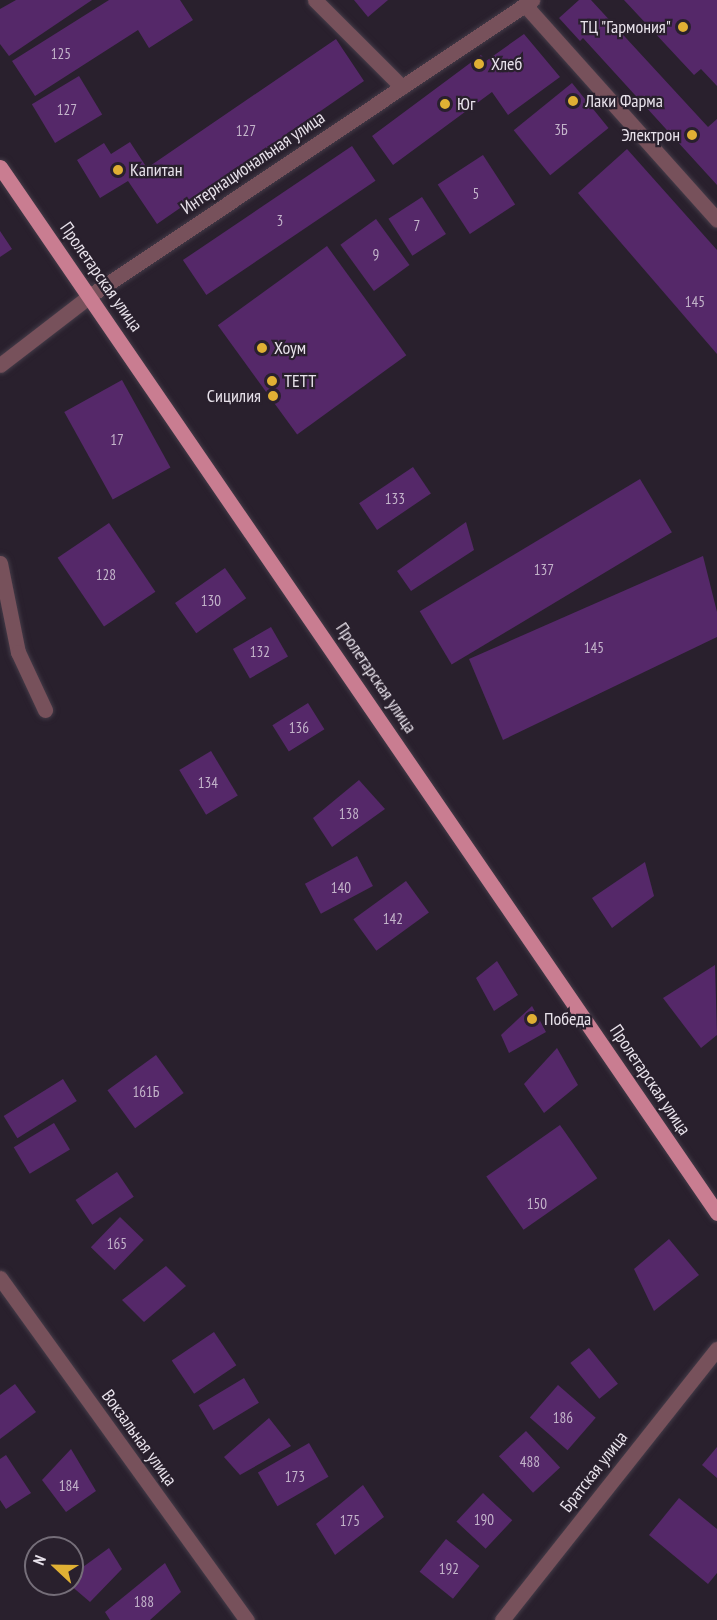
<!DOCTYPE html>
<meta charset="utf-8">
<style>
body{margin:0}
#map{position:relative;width:717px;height:1620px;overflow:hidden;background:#29202d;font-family:"PT Sans Narrow",sans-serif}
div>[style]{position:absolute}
.building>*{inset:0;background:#552869;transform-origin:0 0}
.roads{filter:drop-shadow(0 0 2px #443b48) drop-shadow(0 0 2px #443b48)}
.minor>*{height:15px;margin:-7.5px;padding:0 7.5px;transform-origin:7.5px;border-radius:7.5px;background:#77515b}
.major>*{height:15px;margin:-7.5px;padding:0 7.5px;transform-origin:7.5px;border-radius:7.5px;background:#c97d91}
.dots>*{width:16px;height:16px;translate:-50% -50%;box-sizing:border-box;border:3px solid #29202d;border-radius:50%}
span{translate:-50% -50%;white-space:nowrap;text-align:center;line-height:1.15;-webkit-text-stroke:4.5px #29202d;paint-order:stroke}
.number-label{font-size:15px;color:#c3b4ca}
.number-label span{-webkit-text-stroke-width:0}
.poi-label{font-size:18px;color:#e8e2eb}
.right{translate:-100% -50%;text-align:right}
.left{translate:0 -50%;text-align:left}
.street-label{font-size:18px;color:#e8e2eb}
.north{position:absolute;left:24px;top:1536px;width:60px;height:60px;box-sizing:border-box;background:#29202d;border:2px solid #756e79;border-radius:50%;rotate:292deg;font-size:16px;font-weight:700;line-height:24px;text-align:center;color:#e8e2eb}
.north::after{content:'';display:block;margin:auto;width:21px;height:27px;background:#e0b034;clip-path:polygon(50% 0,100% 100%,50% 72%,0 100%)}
</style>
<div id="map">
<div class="building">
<i style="clip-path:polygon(16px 0,92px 0,9px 56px,0 44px,0 9px)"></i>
<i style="clip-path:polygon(109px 0,180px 0,193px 20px,149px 48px,138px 30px,35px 96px,12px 61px)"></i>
<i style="clip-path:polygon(354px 0,388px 0,368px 17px)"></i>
<i style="clip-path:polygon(579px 0,591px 0,708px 127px,717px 119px,717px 185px,583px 38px,580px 41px,559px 18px)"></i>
<i style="clip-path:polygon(624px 0,717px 0,717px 86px,701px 69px,694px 75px)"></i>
<i style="clip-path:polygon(524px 34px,560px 77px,508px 115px,492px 92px,393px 165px,372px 136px,481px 55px,486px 61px)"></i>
<i style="clip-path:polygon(336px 39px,364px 81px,157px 224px,128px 181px,100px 198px,77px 160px,104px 143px,111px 154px,130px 142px,147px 168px)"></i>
<i style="left:79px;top:76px;width:45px;height:55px;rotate:59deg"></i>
<i style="left:572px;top:83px;width:58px;height:75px;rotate:51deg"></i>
<i style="left:352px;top:146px;width:42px;height:204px;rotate:56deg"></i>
<i style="clip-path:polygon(627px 149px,717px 250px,717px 354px,578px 193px)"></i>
<i style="left:483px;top:155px;width:59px;height:54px;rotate:57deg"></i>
<i style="left:422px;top:197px;width:44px;height:40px;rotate:57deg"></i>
<i style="left:376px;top:219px;width:57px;height:44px;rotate:54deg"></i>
<i style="clip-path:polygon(0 231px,12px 249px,0 257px)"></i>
<i style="left:327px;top:246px;width:135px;height:135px;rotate:54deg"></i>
<i style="left:122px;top:380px;width:100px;height:66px;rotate:61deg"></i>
<i style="left:413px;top:467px;width:32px;height:65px;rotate:56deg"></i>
<i style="left:640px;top:479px;width:62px;height:257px;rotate:59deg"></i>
<i style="clip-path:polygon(466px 522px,474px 550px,411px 591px,397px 571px)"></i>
<i style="left:109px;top:523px;width:83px;height:62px;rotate:56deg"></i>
<i style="clip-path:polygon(703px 556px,717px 612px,717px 637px,503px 740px,469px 659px)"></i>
<i style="left:225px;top:568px;width:37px;height:61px;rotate:55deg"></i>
<i style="left:271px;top:627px;width:34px;height:44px;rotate:60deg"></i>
<i style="left:308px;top:703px;width:31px;height:42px;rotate:58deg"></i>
<i style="left:211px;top:751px;width:52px;height:37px;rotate:59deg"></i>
<i style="clip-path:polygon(359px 780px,385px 809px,332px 847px,313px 818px)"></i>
<i style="left:357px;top:856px;width:34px;height:59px;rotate:62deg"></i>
<i style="clip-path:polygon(645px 862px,654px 896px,612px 928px,592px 898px)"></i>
<i style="left:406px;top:881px;width:39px;height:65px;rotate:54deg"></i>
<i style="clip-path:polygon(497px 961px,518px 995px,494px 1011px,476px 978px)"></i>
<i style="clip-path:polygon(715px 965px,717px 1035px,701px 1048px,663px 998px)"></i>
<i style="clip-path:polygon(532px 1006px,546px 1032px,509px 1053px,501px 1035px)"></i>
<i style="clip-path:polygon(557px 1048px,578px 1085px,544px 1113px,524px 1084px)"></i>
<i style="left:156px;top:1055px;width:47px;height:60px;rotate:54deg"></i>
<i style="left:63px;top:1079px;width:26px;height:70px;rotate:58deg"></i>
<i style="left:54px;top:1123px;width:31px;height:47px;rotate:59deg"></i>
<i style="left:560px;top:1125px;width:65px;height:90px;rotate:55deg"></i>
<i style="left:117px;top:1172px;width:30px;height:50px;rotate:56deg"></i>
<i style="left:120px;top:1217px;width:33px;height:42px;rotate:44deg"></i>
<i style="clip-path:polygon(669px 1239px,699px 1275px,654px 1311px,634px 1269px)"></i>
<i style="clip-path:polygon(166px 1266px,186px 1286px,144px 1322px,122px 1300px)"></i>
<i style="left:214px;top:1332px;width:40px;height:51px;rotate:56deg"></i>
<i style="left:589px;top:1348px;width:46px;height:24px;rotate:51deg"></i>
<i style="left:244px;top:1378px;width:29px;height:53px;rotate:59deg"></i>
<i style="clip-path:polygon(15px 1384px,36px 1412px,0 1439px,0 1395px)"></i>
<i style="left:558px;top:1385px;width:50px;height:43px;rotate:41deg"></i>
<i style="clip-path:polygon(269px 1418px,291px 1446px,240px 1475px,224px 1457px)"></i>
<i style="left:526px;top:1431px;width:50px;height:37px;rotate:47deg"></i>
<i style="left:309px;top:1443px;width:39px;height:59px;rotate:60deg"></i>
<i style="clip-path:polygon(717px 1447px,717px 1478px,702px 1465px)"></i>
<i style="clip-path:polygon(71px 1449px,96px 1491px,66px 1512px,42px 1480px)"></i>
<i style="clip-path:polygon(6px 1455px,31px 1493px,6px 1509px,0 1500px,0 1459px)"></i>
<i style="clip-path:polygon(363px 1485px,384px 1517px,335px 1555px,316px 1524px)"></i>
<i style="left:483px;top:1493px;width:40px;height:39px;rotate:43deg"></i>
<i style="clip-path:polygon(679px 1498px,717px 1529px,717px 1573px,708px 1584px,649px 1535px)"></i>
<i style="left:446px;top:1539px;width:43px;height:42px;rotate:39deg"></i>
<i style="clip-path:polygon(109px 1548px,122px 1569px,90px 1602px,69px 1584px,72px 1575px)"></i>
<i style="clip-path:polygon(165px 1563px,181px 1592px,150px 1620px,110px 1620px,105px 1612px)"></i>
</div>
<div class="roads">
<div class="minor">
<i style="left:315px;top:0;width:123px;rotate:45deg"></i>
<i style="left:525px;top:5px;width:288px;rotate:48.2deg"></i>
<i style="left:0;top:365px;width:115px;rotate:-37.6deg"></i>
<i style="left:91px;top:295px;width:531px;rotate:-33.78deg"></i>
<i style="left:0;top:563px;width:91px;rotate:78.6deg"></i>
<i style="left:18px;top:652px;width:64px;rotate:65deg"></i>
<i style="left:0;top:1278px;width:422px;rotate:54.2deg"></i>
<i style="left:502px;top:1620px;width:346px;rotate:-51.6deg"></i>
</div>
<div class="major">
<i style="left:0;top:167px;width:1268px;rotate:55.57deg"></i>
</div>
</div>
<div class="dots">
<i style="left:683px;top:27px;background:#e0b034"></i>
<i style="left:479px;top:64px;background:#e0b034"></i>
<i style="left:573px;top:101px;background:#e0b034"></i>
<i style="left:445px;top:104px;background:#e0b034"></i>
<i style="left:692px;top:135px;background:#e0b034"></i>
<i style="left:118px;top:170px;background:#e0b034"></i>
<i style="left:262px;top:348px;background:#e0b034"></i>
<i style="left:272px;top:381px;background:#e0b034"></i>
<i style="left:273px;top:396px;background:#e0b034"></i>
<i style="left:532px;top:1019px;background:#e0b034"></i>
</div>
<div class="number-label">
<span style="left:61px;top:54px">125</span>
<span style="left:67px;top:110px">127</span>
<span style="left:561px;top:130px">3Б</span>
<span style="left:246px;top:131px">127</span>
<span style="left:476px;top:194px">5</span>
<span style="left:280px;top:221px">3</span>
<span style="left:417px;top:226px">7</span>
<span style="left:376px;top:255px">9</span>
<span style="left:695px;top:302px">145</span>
<span style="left:117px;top:440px">17</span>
<span style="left:395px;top:499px">133</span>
<span style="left:544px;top:570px">137</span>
<span style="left:106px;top:575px">128</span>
<span style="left:211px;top:601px">130</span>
<span style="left:594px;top:648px">145</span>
<span style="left:260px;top:652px">132</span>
<span style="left:299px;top:728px">136</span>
<span style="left:208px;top:783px">134</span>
<span style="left:349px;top:814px">138</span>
<span style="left:341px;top:888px">140</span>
<span style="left:393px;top:919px">142</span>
<span style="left:146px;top:1092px">161Б</span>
<span style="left:537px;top:1204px">150</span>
<span style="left:117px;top:1244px">165</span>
<span style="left:563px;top:1418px">186</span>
<span style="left:530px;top:1462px">488</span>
<span style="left:295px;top:1477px">173</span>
<span style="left:69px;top:1486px">184</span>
<span style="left:484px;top:1520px">190</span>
<span style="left:350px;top:1521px">175</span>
<span style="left:449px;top:1569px">192</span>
<span style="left:144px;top:1602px">188</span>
</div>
<div class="poi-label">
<span class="right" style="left:671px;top:27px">ТЦ "Гармония"</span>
<span class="left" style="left:491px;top:64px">Хлеб</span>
<span class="left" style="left:585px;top:101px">Лаки Фарма</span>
<span class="left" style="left:457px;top:104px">Юг</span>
<span class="right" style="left:680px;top:135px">Электрон</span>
<span class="left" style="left:130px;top:170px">Капитан</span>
<span class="left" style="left:274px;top:348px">Хоум</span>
<span class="left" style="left:284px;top:381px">ТЕТТ</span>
<span class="right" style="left:261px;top:396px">Сицилия</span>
<span class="left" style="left:544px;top:1019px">Победа</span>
</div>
<div class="street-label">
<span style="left:253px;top:163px;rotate:-34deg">Интернациональная улица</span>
<span style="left:101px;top:277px;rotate:55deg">Пролетарская улица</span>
<span style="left:376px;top:678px;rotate:56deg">Пролетарская улица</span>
<span style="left:650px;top:1080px;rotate:56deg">Пролетарская улица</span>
<span style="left:139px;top:1438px;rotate:54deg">Вокзальная улица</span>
<span style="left:594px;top:1472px;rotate:-52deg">Братская улица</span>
</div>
<div class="north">N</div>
</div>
